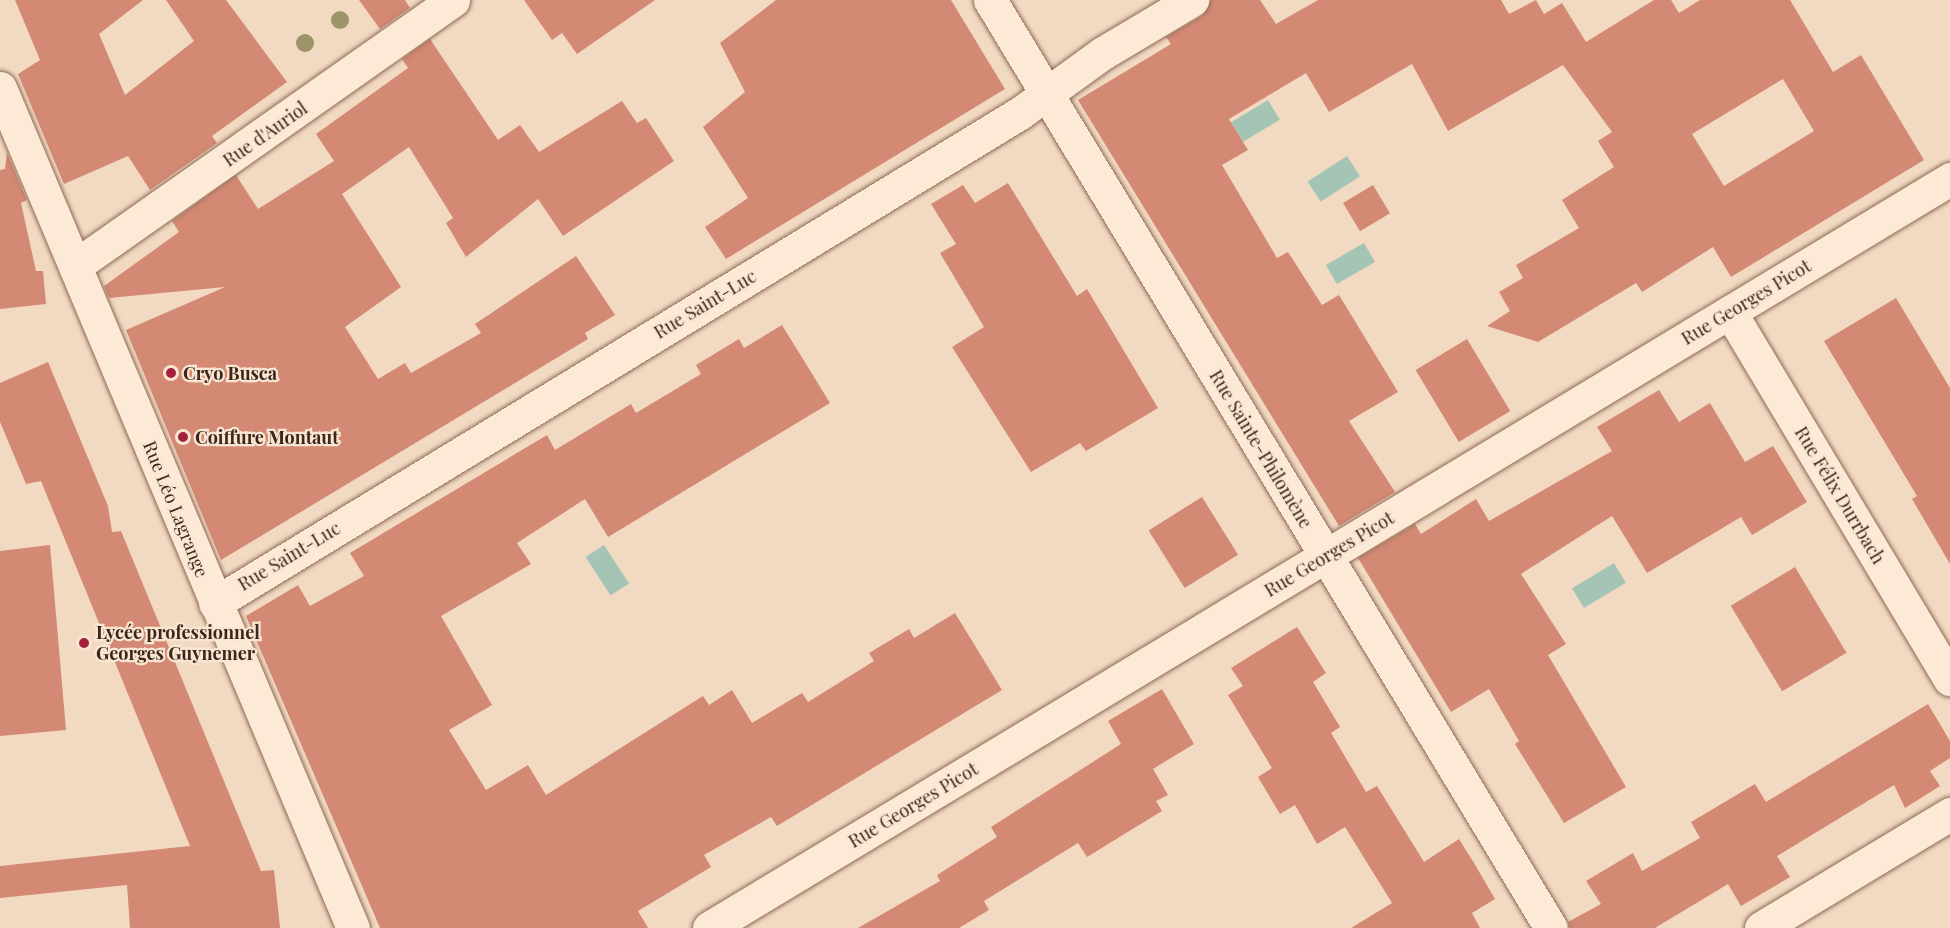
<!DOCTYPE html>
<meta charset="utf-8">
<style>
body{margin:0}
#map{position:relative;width:1950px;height:928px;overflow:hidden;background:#f2dac2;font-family:"Playfair Display",serif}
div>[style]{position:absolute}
.water>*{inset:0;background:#a4c5b5;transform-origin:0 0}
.building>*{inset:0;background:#d48974;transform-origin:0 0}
.roads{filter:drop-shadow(0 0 2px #8e6957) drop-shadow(0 0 2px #8e6957)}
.minor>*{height:33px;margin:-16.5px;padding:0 16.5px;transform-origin:16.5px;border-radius:16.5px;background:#fce9d6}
.trees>*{width:18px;height:18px;margin:-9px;border-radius:50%;background:#9d9469}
.dots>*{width:16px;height:16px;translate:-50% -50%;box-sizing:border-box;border:3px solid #f9e6d2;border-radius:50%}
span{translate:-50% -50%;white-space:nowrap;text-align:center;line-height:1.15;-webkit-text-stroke:4.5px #f9e6d2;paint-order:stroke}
.street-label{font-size:18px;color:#3c261c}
.poi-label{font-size:18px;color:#3c261c;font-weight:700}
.left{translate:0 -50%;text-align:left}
</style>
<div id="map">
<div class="water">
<i style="left:1268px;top:100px;width:23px;height:43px;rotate:59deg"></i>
<i style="left:1347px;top:156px;width:24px;height:47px;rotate:57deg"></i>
<i style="left:1364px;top:243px;width:22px;height:44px;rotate:60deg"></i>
<i style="left:604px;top:545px;width:46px;height:22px;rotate:57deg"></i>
<i style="left:1614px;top:563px;width:23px;height:49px;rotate:59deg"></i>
</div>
<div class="building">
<i style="clip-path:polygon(15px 0,143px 0,99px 34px,125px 95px,194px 41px,166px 0,226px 0,287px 82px,212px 136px,217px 143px,150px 190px,128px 156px,64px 184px,18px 74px,40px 60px)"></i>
<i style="clip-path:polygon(359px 0,405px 0,410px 8px,380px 29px)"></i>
<i style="clip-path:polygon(524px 0,655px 0,577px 54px,562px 33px,552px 40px)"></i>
<i style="clip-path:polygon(776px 0,951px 0,1005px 89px,726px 259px,705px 227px,748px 198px,703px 127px,745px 92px,720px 43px)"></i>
<i style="clip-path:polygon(evenodd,1211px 0,1260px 0,1276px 24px,1318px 0,1501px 0,1509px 14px,1536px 0,1544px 14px,1562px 3px,1586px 42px,1654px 0,1671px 0,1679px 13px,1700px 0,1790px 0,1833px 72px,1861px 55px,1924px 160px,1731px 277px,1713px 247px,1642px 292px,1636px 283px,1538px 342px,1487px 326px,1510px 311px,1499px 292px,1523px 278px,1516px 265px,1579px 228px,1562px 200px,1614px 167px,1598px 141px,1612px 132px,1563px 65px,1448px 131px,1412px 64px,1329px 112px,1306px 73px,1229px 119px,1248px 150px,1222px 165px,1277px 258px,1288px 252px,1322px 305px,1339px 295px,1398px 392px,1349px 421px,1395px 492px,1339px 526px,1078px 100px,1171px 44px,1166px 37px,1202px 16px,1211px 0,1783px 79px,1814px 131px,1724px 186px,1692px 134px,1783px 79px)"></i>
<i style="clip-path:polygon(430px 39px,498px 140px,520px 125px,539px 152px,622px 101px,637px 123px,646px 118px,674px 161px,563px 236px,538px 199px,466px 257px,446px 223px,453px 218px,409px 147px,342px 194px,401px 287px,345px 327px,378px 379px,405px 363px,411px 373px,481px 333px,475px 324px,576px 256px,615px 315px,585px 333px,588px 339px,221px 560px,126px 330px,225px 287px,109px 298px,104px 286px,179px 232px,172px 221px,236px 175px,258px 209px,334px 161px,316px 134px,408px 68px,402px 59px)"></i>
<i style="clip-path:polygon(7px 153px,27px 200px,21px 203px,36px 271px,43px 271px,46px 304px,0 309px,0 170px,5px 169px)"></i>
<i style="clip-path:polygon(1008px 183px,1077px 296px,1087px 289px,1158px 408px,1086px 451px,1080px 443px,1031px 472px,952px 347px,984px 327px,940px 253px,956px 244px,931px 204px,963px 185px,975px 203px)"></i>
<i style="left:1373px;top:185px;width:33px;height:35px;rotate:59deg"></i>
<i style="clip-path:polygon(1896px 298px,1950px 388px,1950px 564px,1912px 499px,1917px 496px,1824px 341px)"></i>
<i style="clip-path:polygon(782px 325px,830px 403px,608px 537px,585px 499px,517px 543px,531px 564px,441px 616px,492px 705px,449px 730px,486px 790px,528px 765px,546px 795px,703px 696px,709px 705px,732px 690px,752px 723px,802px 693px,808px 702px,874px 661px,869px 653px,909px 629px,914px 638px,955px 613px,1002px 690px,777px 826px,771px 817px,704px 855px,711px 867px,638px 911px,648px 928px,380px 928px,246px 616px,298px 585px,310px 606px,364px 576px,350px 553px,547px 435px,555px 450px,631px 404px,636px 413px,701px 374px,696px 365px,739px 339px,744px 348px)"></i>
<i style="left:1467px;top:339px;width:84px;height:60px;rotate:59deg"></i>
<i style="clip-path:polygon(48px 362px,108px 506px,112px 532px,121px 531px,261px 871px,274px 870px,280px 928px,130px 928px,127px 885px,0 898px,0 866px,190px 846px,41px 481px,26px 484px,0 422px,0 383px)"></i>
<i style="clip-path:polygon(1659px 390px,1679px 422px,1710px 403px,1745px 462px,1773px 446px,1807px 502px,1752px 535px,1741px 517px,1647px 573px,1612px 516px,1521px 574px,1566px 644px,1548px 655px,1626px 787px,1564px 823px,1515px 744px,1519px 741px,1489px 689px,1451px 712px,1358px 558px,1415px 524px,1421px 534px,1476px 499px,1489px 521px,1612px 451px,1597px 427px)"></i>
<i style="left:1202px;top:497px;width:68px;height:63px;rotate:58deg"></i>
<i style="clip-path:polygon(50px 545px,66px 730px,0 736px,0 551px)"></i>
<i style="left:1795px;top:567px;width:100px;height:75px;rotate:59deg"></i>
<i style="clip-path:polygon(1297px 627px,1326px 673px,1313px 682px,1340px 727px,1331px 733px,1366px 792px,1377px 786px,1424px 862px,1459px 839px,1474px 863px,1495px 899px,1472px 913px,1480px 928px,1351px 928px,1392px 903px,1345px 827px,1317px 844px,1295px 805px,1280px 814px,1258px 777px,1272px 768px,1228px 695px,1243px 686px,1231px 668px)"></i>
<i style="clip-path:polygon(1162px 689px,1194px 744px,1153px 769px,1168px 795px,1156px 801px,1162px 811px,1087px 857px,1078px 843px,984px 901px,989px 910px,959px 928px,858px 928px,940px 881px,937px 875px,997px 837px,991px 827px,1121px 744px,1108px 721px)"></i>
<i style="clip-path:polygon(1928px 704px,1950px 741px,1950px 758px,1930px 771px,1940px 786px,1905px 808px,1894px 785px,1777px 856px,1790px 877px,1741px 906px,1728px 884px,1655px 928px,1570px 928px,1568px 922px,1601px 904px,1586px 881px,1633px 853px,1642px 871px,1700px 838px,1691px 822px,1755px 784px,1766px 802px)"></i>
</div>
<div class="roads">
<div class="minor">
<i style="left:990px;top:0;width:1084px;rotate:58.85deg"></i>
<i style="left:0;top:88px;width:911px;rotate:67.21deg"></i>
<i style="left:75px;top:266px;width:462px;rotate:-35.1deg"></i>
<i style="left:1730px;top:312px;width:428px;rotate:59.1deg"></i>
<i style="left:215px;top:603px;width:942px;rotate:-31.33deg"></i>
<i style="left:1020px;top:113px;width:102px;rotate:-35.9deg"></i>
<i style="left:1103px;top:53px;width:104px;rotate:-30.8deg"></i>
<i style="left:709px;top:928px;width:1450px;rotate:-31.11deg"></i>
<i style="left:1761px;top:928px;width:221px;rotate:-31.1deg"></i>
</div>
</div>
<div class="trees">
<i style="left:340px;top:20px"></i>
<i style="left:305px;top:43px"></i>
</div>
<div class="dots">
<i style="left:171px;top:373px;background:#a4203b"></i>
<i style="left:183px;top:437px;background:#a4203b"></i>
<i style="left:84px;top:643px;background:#a4203b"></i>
</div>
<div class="street-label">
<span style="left:265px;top:134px;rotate:-35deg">Rue d'Auriol</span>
<span style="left:1746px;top:302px;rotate:-31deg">Rue Georges Picot</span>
<span style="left:705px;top:304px;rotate:-31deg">Rue Saint-Luc</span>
<span style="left:1261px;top:449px;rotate:59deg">Rue Sainte-Philomène</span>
<span style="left:1840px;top:495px;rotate:59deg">Rue Félix Durrbach</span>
<span style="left:176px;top:509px;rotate:68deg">Rue Léo Lagrange</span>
<span style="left:1329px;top:554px;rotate:-31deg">Rue Georges Picot</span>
<span style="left:289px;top:556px;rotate:-31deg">Rue Saint-Luc</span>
<span style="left:913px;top:805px;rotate:-31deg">Rue Georges Picot</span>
</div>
<div class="poi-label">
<span class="left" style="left:183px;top:373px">Cryo Busca</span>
<span class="left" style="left:195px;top:437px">Coiffure Montaut</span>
<span class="left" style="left:96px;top:643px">Lycée professionnel<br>Georges Guynemer</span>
</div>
</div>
